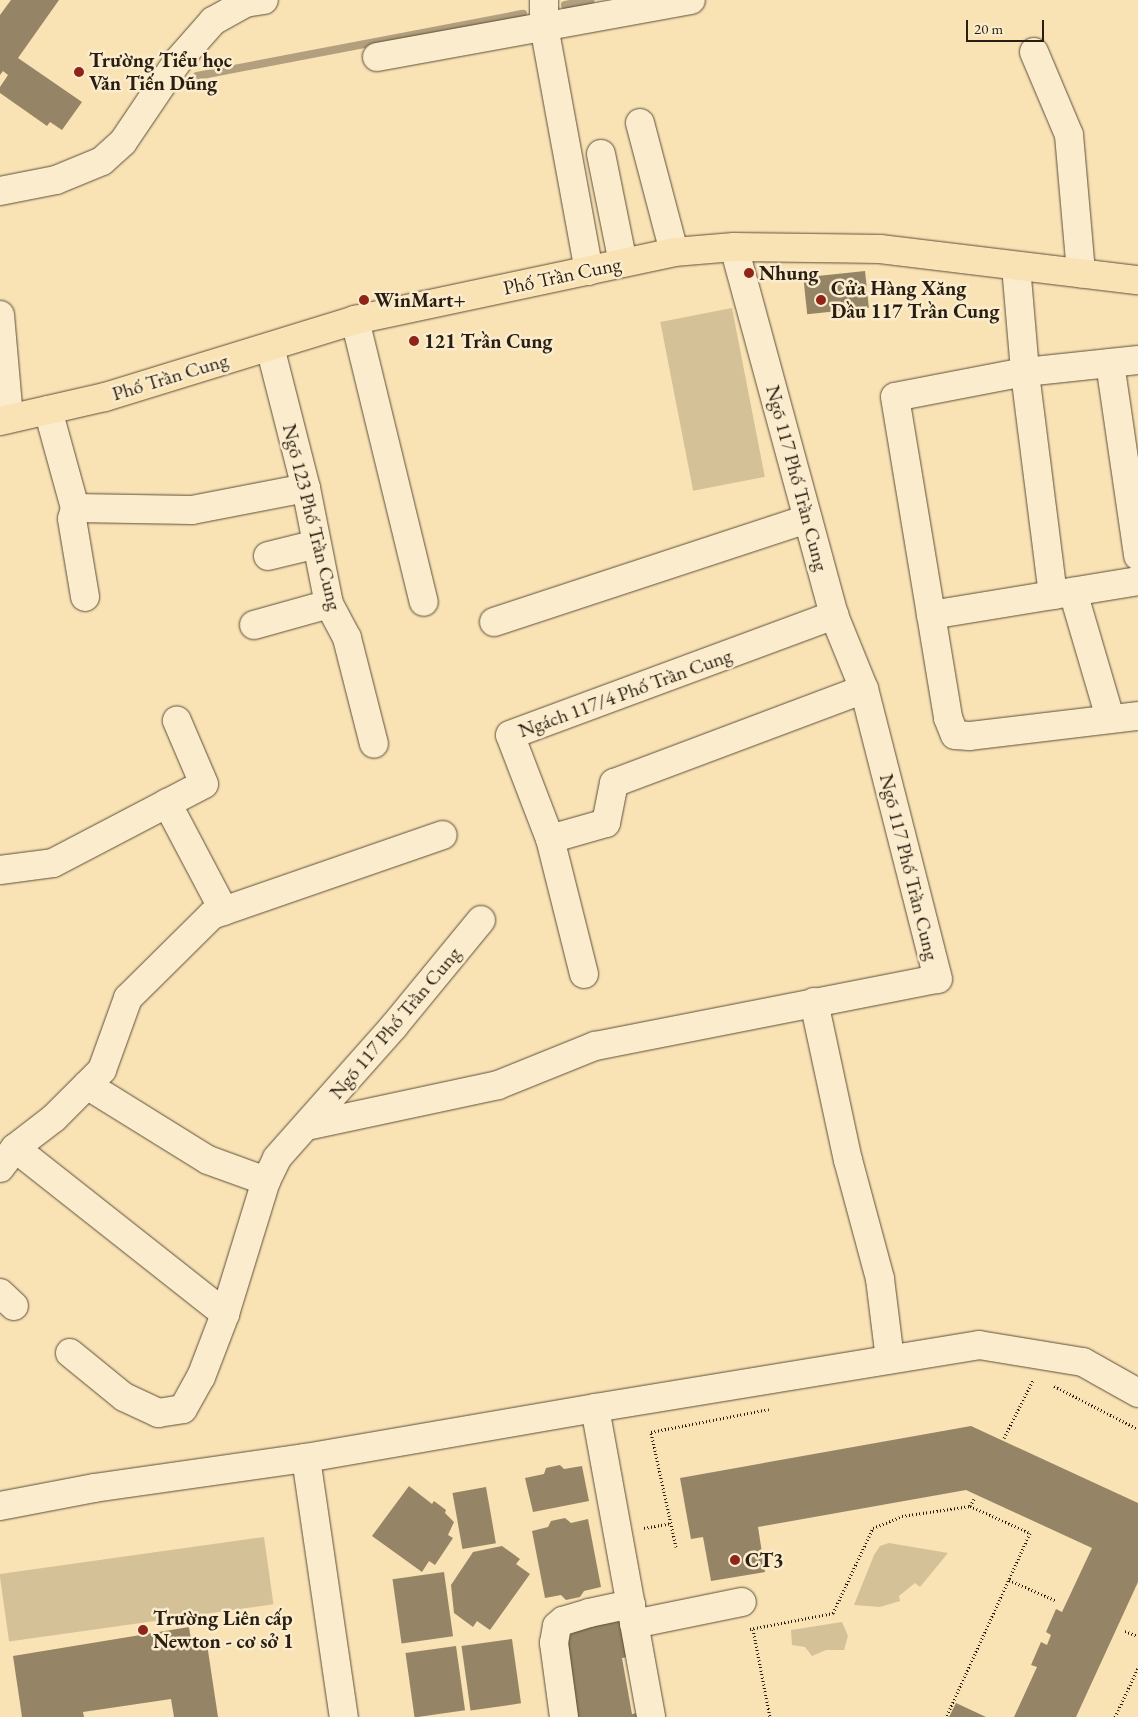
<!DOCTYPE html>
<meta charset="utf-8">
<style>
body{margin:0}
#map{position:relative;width:1138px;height:1717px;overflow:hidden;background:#f9e2b4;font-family:"EB Garamond",serif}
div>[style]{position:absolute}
.green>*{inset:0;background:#d5c198;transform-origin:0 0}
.stream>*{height:8px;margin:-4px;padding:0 4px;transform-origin:4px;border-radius:4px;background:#b29f7d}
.building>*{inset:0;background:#958466;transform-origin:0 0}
.path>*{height:3px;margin-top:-1.5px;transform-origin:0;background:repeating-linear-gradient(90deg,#281e11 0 1px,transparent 0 3.5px)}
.roads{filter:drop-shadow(0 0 1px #5c4f3a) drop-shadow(0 0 1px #5c4f3a)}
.minor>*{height:28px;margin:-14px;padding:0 14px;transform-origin:14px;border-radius:14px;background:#fbecce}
.major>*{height:28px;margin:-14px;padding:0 14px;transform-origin:14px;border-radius:14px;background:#f9e2b4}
.dots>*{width:14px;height:14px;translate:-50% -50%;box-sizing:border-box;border:2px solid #fbecce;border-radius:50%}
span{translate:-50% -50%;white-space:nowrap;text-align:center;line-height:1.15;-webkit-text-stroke:5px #fbecce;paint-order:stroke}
.poi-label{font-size:20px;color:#281e11;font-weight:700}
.left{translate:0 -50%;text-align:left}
.street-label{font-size:20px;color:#281e11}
.scale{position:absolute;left:966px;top:20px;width:78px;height:22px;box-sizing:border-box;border:2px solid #281e11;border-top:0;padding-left:6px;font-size:15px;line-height:18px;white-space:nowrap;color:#281e11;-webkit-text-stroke:4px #fbecce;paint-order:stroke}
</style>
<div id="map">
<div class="green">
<i style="left:732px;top:308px;width:172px;height:73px;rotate:79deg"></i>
<i style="left:264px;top:1537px;width:68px;height:267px;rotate:82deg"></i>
<i style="clip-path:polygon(889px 1543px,948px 1553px,920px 1587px,915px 1583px,899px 1596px,900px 1601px,880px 1607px,854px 1605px,874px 1555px,880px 1546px)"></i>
<i style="clip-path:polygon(842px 1622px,848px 1636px,844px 1650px,826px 1650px,812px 1656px,805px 1647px,792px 1645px,791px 1630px)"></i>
</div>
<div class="stream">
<i style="left:565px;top:5px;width:26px;rotate:-11deg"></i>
<i style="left:197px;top:76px;width:332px;rotate:-10.8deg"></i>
</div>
<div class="building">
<i style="clip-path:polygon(11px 0,59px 0,18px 58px,82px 102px,62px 130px,50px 122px,47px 126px,0 93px,0 87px,8px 75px,3px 71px,0 75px,0 15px)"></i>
<i style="left:865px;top:271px;width:37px;height:62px;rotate:84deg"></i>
<i style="clip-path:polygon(971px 1426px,1138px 1503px,1138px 1582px,1076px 1717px,1014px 1717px,1037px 1667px,1031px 1665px,1041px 1642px,1047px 1645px,1051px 1635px,1046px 1632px,1056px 1609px,1062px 1612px,1092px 1548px,966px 1490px,758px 1527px,765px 1572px,711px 1581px,703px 1537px,691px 1539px,680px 1478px)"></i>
<i style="clip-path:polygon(560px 1465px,564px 1469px,582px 1466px,589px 1501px,533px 1512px,525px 1478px,544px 1474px,546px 1468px)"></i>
<i style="clip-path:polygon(409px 1486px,432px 1504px,434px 1501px,446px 1510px,445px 1513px,454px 1522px,448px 1535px,453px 1538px,435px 1565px,429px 1561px,422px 1572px,372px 1536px)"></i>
<i style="left:486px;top:1487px;width:57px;height:34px;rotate:80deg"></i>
<i style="clip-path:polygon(565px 1518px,571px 1523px,588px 1519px,601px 1587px,584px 1591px,580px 1597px,566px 1600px,561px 1595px,545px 1598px,532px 1531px,548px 1527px,551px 1521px)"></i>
<i style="clip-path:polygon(502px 1546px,520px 1559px,516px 1564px,530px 1574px,490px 1630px,477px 1621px,473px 1627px,454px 1613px,451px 1585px,473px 1552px)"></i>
<i style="left:444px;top:1572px;width:65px;height:52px;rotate:82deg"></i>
<i style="clip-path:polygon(604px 1618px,605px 1624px,621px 1621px,627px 1657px,622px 1658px,632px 1714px,637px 1713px,638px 1717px,578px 1717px,563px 1631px)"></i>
<i style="clip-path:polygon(189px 1627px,192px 1646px,207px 1644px,218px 1717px,174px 1717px,171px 1699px,83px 1712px,84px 1717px,22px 1717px,13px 1656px)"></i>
<i style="left:512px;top:1639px;width:65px;height:51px;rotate:82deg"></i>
<i style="left:456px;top:1646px;width:65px;height:51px;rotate:82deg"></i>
<i style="clip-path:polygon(956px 1703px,986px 1717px,949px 1717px)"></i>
</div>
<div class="path">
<i style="left:1054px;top:1386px;width:94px;rotate:27.1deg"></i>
<i style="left:1004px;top:1438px;width:65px;rotate:-63.4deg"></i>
<i style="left:970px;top:1506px;width:8px;rotate:-60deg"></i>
<i style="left:644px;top:1528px;width:27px;rotate:-10deg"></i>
<i style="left:676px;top:1547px;width:118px;rotate:-102.3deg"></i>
<i style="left:651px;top:1432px;width:120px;rotate:-11deg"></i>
<i style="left:1009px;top:1580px;width:52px;rotate:23.6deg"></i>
<i style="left:750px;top:1629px;width:85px;rotate:-10.9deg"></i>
<i style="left:833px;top:1613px;width:94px;rotate:-64.8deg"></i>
<i style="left:873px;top:1528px;width:31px;rotate:-22deg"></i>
<i style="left:902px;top:1516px;width:69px;rotate:-8.4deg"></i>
<i style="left:970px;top:1506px;width:66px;rotate:24.2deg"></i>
<i style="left:1030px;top:1533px;width:202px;rotate:114.5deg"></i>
<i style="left:753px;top:1629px;width:90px;rotate:79.1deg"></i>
<i style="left:1125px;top:1631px;width:14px;rotate:21deg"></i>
<i style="left:1115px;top:1717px;width:54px;rotate:-64.9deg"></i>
</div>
<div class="roads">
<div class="minor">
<i style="left:544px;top:0;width:26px;rotate:90deg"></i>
<i style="left:544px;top:26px;width:249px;rotate:79.6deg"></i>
<i style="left:1034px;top:52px;width:90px;rotate:67.1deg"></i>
<i style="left:1069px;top:135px;width:139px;rotate:85deg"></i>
<i style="left:377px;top:57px;width:319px;rotate:-10.3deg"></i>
<i style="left:640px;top:123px;width:133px;rotate:75.2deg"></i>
<i style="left:601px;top:154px;width:111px;rotate:78.6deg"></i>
<i style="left:0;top:191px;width:57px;rotate:-11.1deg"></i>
<i style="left:56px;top:180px;width:50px;rotate:-22.4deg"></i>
<i style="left:102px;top:161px;width:28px;rotate:-42deg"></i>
<i style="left:123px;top:142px;width:97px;rotate:-56deg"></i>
<i style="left:177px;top:62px;width:55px;rotate:-48.7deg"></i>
<i style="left:213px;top:21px;width:37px;rotate:-29deg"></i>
<i style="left:245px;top:3px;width:19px;rotate:-9deg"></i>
<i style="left:1016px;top:266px;width:106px;rotate:85.1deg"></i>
<i style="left:1025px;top:372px;width:132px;rotate:169.1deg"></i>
<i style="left:895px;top:397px;width:325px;rotate:80.6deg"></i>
<i style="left:948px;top:718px;width:18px;rotate:68deg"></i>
<i style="left:955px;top:735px;width:15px;rotate:4deg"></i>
<i style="left:970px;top:736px;width:169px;rotate:-6.8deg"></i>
<i style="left:0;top:315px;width:103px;rotate:85deg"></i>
<i style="left:355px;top:320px;width:290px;rotate:76.3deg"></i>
<i style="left:270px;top:347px;width:146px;rotate:75.7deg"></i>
<i style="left:306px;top:488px;width:118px;rotate:78.8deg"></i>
<i style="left:329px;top:604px;width:38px;rotate:62deg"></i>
<i style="left:347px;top:638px;width:109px;rotate:75.7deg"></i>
<i style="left:1110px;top:363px;width:195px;rotate:81.7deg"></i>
<i style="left:48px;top:410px;width:102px;rotate:74.6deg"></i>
<i style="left:75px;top:508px;width:11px;rotate:105deg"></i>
<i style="left:72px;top:519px;width:79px;rotate:80.5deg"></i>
<i style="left:75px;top:508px;width:117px;rotate:1deg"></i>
<i style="left:192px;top:510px;width:116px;rotate:-10.9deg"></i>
<i style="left:268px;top:556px;width:50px;rotate:-13.8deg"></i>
<i style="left:1073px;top:592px;width:131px;rotate:73.6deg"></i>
<i style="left:1053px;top:595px;width:225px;rotate:-97.2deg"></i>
<i style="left:1025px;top:372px;width:114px;rotate:-6.1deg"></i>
<i style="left:931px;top:615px;width:210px;rotate:-9.3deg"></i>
<i style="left:494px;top:622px;width:330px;rotate:-18.2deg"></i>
<i style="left:254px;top:625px;width:78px;rotate:-15.6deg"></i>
<i style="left:167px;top:803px;width:122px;rotate:62.2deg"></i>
<i style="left:550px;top:839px;width:58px;rotate:-15.9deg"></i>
<i style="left:606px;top:823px;width:41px;rotate:-78.7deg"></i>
<i style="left:614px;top:783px;width:267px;rotate:-20.6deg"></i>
<i style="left:0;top:870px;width:53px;rotate:-7.5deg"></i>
<i style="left:53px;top:863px;width:170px;rotate:-27.6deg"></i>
<i style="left:204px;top:784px;width:69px;rotate:-113.2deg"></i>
<i style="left:584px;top:974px;width:139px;rotate:-104.1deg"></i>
<i style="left:550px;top:839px;width:111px;rotate:-111deg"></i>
<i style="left:510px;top:735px;width:346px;rotate:-20.3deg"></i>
<i style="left:814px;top:1002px;width:162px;rotate:77.9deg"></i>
<i style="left:848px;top:1160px;width:123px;rotate:74.9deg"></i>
<i style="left:880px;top:1279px;width:81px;rotate:82.9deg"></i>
<i style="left:87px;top:1085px;width:142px;rotate:31.8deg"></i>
<i style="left:208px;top:1160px;width:62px;rotate:19.9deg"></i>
<i style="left:307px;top:1126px;width:195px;rotate:-12.1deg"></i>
<i style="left:498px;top:1085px;width:105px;rotate:-21.9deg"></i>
<i style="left:595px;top:1046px;width:349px;rotate:-11.1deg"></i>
<i style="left:938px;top:979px;width:299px;rotate:-104.3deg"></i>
<i style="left:864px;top:689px;width:80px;rotate:-112.1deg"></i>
<i style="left:834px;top:615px;width:381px;rotate:-105.2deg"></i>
<i style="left:15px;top:1148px;width:268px;rotate:38.3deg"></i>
<i style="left:0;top:1168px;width:25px;rotate:-53deg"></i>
<i style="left:15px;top:1148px;width:49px;rotate:-37.6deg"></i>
<i style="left:54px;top:1118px;width:68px;rotate:-45deg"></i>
<i style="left:102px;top:1070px;width:77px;rotate:-70.1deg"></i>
<i style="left:128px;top:998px;width:118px;rotate:-44.7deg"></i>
<i style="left:212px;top:915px;width:244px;rotate:-19.1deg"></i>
<i style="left:0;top:1293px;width:19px;rotate:43deg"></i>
<i style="left:70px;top:1353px;width:70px;rotate:39.2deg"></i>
<i style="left:124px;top:1397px;width:38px;rotate:25deg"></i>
<i style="left:158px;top:1413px;width:25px;rotate:-9deg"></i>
<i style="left:183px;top:1409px;width:37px;rotate:-61deg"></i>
<i style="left:201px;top:1377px;width:67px;rotate:-69.1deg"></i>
<i style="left:225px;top:1314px;width:139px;rotate:-72.9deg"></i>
<i style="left:266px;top:1181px;width:25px;rotate:-64deg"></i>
<i style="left:277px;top:1158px;width:176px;rotate:-48.4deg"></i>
<i style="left:394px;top:1026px;width:137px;rotate:-50.6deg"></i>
<i style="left:595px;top:1408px;width:314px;rotate:79.7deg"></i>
<i style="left:306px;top:1458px;width:262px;rotate:81.7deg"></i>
<i style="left:0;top:1506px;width:96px;rotate:-10.8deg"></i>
<i style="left:94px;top:1488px;width:214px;rotate:-8.1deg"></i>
<i style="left:306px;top:1458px;width:293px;rotate:-9.8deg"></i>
<i style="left:595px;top:1408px;width:389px;rotate:-9.3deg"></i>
<i style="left:979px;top:1345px;width:105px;rotate:9.3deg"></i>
<i style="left:1083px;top:1362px;width:63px;rotate:29.4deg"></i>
<i style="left:634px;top:1624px;width:110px;rotate:-11.5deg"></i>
<i style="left:564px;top:1717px;width:75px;rotate:-97.7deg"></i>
<i style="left:554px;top:1643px;width:17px;rotate:-80deg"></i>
<i style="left:557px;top:1626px;width:8px;rotate:-40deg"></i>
<i style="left:563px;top:1621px;width:27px;rotate:-17deg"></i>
<i style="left:589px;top:1613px;width:43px;rotate:-12.1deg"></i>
</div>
<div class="major">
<i style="left:0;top:421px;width:108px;rotate:-12.9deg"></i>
<i style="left:105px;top:397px;width:262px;rotate:-17.1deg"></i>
<i style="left:355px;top:320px;width:326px;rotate:-12deg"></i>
<i style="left:674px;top:252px;width:60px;rotate:-4.8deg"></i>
<i style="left:734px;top:247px;width:146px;rotate:0.8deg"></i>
<i style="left:880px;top:249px;width:260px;rotate:6.9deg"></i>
</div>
</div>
<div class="dots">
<i style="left:79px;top:72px;background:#8f2418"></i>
<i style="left:749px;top:273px;background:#8f2418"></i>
<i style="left:364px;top:300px;background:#8f2418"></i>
<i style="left:821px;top:300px;background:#8f2418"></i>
<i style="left:414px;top:341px;background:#8f2418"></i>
<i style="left:735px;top:1560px;background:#8f2418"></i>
<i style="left:143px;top:1630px;background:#8f2418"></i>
</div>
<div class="poi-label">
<span class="left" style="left:89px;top:72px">Trường Tiểu học<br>Văn Tiến Dũng</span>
<span class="left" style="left:759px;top:273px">Nhung</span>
<span class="left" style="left:831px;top:300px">Cửa Hàng Xăng<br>Dầu 117 Trần Cung</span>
<span class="left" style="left:374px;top:300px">WinMart+</span>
<span class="left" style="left:424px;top:341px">121 Trần Cung</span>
<span class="left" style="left:745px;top:1560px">CT3</span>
<span class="left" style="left:153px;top:1630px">Trường Liên cấp<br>Newton - cơ sở 1</span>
</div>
<div class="street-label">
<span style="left:562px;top:276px;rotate:-12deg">Phố Trần Cung</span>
<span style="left:170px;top:377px;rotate:-17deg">Phố Trần Cung</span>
<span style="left:797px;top:478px;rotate:75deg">Ngõ 117 Phố Trần Cung</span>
<span style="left:312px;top:517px;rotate:76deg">Ngõ 123 Phố Trần Cung</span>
<span style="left:625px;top:693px;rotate:-20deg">Ngách 117/4 Phố Trần Cung</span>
<span style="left:909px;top:867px;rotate:76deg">Ngõ 117 Phố Trần Cung</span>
<span style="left:395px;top:1023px;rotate:-50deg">Ngõ 117 Phố Trần Cung</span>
</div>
<div class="scale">20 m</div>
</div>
